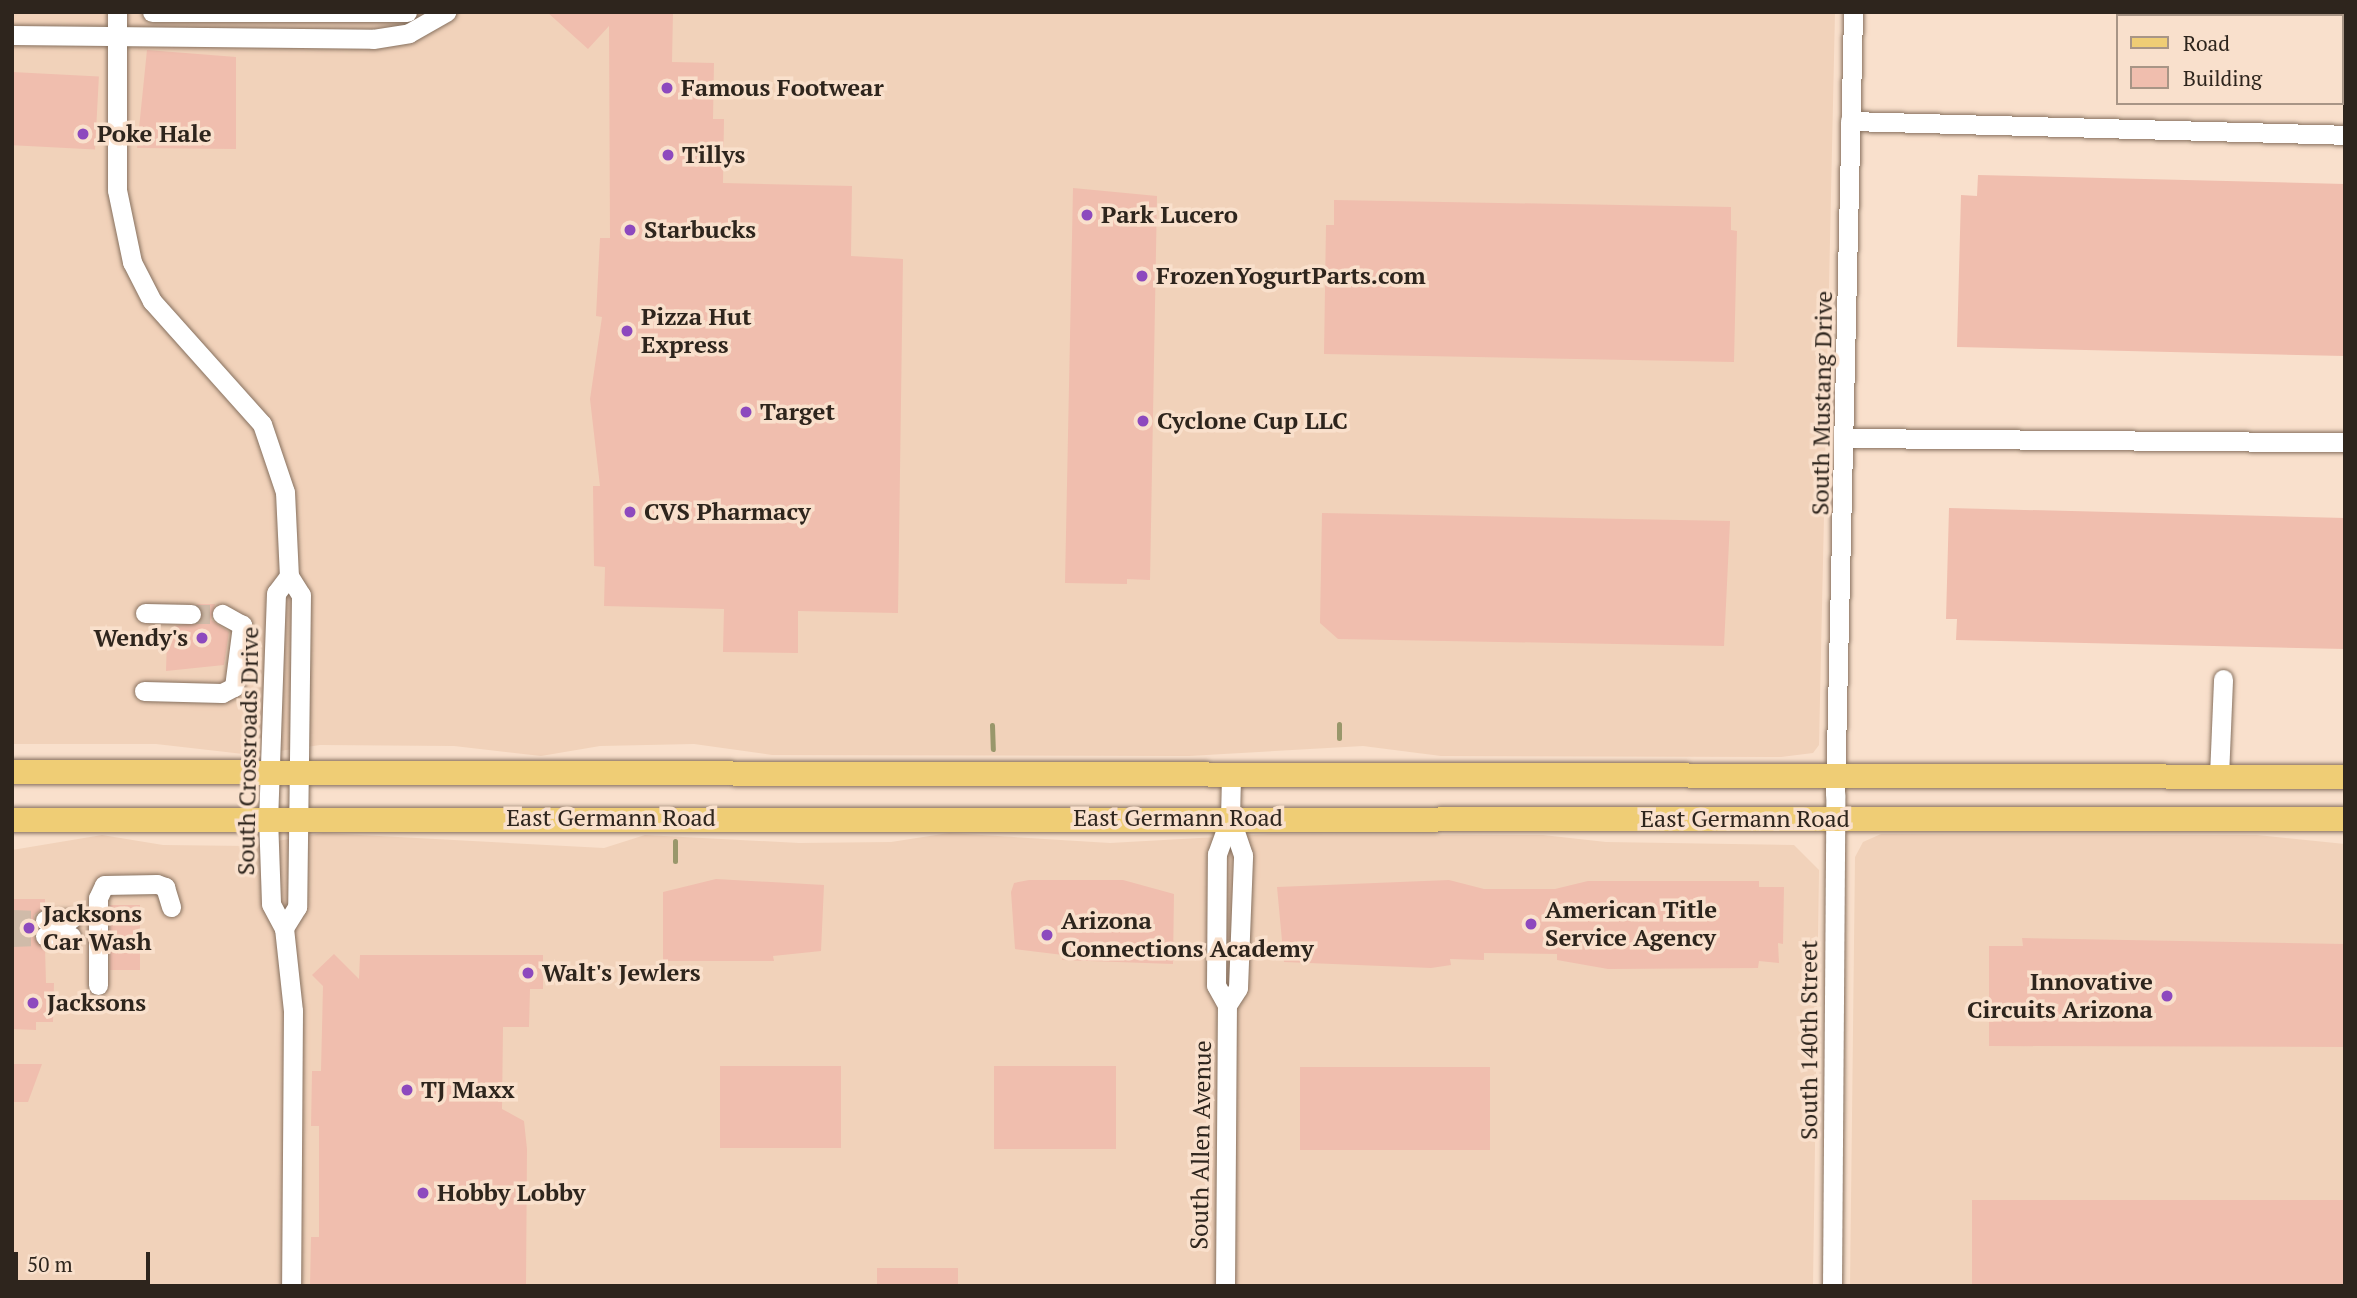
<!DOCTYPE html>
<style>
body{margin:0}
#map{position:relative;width:2357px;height:1298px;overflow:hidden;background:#f9e0cc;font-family:"PT Serif",serif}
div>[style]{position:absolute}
.built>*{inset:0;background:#f1d2ba}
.stream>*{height:5px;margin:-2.5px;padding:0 2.5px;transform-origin:2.5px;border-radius:2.5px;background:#99976b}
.building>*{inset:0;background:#f0beae;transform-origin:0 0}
.minor-tunnel>*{height:19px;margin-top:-9.5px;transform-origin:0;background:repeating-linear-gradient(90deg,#d0bba9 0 19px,transparent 0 29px)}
.roads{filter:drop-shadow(0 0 2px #86705e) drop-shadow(0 0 2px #86705e)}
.minor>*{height:19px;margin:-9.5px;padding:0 9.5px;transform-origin:9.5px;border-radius:9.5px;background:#fff}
.major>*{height:24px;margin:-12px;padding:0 12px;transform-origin:12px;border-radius:12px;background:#efcd75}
.dots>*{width:19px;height:19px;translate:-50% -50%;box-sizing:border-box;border:4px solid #f9e0cc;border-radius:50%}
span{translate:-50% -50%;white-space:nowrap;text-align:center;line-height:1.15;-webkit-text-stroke:7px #f9e0cc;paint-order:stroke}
.poi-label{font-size:24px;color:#2e251d;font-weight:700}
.left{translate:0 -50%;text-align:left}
.right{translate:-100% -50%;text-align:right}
.street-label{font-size:24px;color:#2e251d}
.frame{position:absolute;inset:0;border:14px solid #2e251d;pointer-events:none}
.legend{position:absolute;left:2116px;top:14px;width:228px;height:91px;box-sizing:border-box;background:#f9e0cc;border:2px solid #a89586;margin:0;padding:9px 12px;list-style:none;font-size:21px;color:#2e251d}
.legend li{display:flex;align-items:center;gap:14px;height:35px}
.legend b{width:35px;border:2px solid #a89586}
.scale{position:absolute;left:14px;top:1252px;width:136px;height:32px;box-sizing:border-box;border:4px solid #2e251d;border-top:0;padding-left:9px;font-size:21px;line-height:24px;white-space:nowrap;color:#2e251d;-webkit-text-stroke:5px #f9e0cc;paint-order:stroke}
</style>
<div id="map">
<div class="built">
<i style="clip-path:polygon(12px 12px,1835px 12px,1819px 745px,1813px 753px,1781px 757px,1441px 756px,1363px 746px,1189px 756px,772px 755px,694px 744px,600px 746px,541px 756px,454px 746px,320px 745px,252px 755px,156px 744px,12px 744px)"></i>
<i style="clip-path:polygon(323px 833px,604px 848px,645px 835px,799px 843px,891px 842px,949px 833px,1110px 843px,1271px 834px,1543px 835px,1606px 842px,1794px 845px,1819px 870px,1813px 1286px,12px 1286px,12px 850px,102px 835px,163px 845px,249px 846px)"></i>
<i style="clip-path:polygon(1881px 834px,2257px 835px,2345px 844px,2345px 1286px,1850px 1286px,1855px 857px,1863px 842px)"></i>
</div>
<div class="stream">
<i style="left:992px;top:725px;width:24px;rotate:88deg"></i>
<i style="left:1339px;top:738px;width:14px;rotate:-90deg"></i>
<i style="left:675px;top:861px;width:20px;rotate:-90deg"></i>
</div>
<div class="building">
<i style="clip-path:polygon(547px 12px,673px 12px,672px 62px,714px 63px,713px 119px,724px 119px,723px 183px,852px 186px,851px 256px,903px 259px,898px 613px,798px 611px,798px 653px,723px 652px,724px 609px,604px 606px,605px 567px,594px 566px,593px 486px,600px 486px,590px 399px,602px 317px,596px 316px,600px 238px,610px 238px,609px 26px,588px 49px)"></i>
<i style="clip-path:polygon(147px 50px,236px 57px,236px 149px,137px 148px)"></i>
<i style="left:12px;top:72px;width:87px;height:73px;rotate:3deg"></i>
<i style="clip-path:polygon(1978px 175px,2345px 184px,2345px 356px,1957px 347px,1961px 195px,1977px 196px)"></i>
<i style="clip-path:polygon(1073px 188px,1157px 196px,1150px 580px,1127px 579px,1127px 584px,1065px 583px)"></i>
<i style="clip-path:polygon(1334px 200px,1731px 207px,1731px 230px,1737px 231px,1734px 362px,1324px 354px,1326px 225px,1334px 225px)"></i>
<i style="clip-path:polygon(1949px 508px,2345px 518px,2345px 649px,1956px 640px,1957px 619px,1946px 619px)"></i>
<i style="clip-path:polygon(1322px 513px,1730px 521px,1724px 646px,1338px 639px,1320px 623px)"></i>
<i style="clip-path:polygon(197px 604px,215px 604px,211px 620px,229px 632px,224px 665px,166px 671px,167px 637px,174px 637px,175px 626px,201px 621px)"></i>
<i style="clip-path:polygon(716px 879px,824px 885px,821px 951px,773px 956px,774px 961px,663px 961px,663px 892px)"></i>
<i style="clip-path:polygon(1029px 880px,1123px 880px,1174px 894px,1173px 964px,1062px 960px,1063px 955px,1015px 949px,1011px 892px,1014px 883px)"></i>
<i style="clip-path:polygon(1449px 880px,1484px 889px,1555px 889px,1588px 881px,1759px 881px,1759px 887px,1784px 887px,1783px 944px,1778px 943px,1779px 963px,1759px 961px,1758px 968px,1608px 969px,1557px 960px,1557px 954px,1484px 953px,1484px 960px,1450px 959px,1451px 965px,1431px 968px,1284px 962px,1277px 887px)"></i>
<i style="clip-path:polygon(12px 899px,45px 899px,45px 908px,34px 915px,33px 937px,45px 948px,46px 983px,54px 983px,53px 1022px,36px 1022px,36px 1030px,12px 1029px)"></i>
<i style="left:110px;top:905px;width:30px;height:65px"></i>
<i style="clip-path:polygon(2022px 938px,2345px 944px,2345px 1047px,1989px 1046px,1989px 946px,2023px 946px)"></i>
<i style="clip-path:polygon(334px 954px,359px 979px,360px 955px,543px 955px,543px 989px,530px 989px,529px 1027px,503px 1027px,502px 1109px,524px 1121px,527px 1149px,526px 1286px,310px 1286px,311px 1237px,319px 1237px,319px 1126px,311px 1126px,312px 1071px,321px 1071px,323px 986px,312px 975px)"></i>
<i style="clip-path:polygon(12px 1064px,42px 1064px,28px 1102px,12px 1102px)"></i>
<i style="left:720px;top:1066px;width:121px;height:82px"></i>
<i style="left:1116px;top:1066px;width:83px;height:122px;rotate:90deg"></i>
<i style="left:1300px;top:1067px;width:190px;height:83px"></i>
<i style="left:1972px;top:1200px;width:373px;height:86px"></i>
<i style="left:877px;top:1268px;width:81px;height:18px"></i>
</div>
<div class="minor-tunnel">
<i style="left:191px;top:614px;width:31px"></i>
<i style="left:12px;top:919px;width:33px;rotate:2deg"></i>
<i style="left:12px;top:937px;width:33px;rotate:-2deg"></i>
</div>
<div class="roads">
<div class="minor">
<i style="left:117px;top:12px;width:178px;rotate:90deg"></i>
<i style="left:117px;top:190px;width:74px;rotate:78.2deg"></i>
<i style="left:132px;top:262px;width:44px;rotate:62.9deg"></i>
<i style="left:152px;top:301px;width:165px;rotate:48.2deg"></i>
<i style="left:262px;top:424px;width:72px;rotate:71.3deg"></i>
<i style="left:285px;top:492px;width:84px;rotate:87.3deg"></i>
<i style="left:289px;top:576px;width:22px;rotate:58deg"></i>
<i style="left:301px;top:595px;width:312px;rotate:90.7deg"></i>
<i style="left:297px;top:907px;width:25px;rotate:122deg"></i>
<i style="left:152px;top:12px;width:255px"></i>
<i style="left:12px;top:35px;width:361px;rotate:0.6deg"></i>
<i style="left:373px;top:39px;width:36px;rotate:-9deg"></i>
<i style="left:409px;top:33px;width:43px;rotate:-29.6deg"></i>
<i style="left:1850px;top:121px;width:495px;rotate:1.6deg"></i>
<i style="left:1847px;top:438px;width:498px;rotate:0.5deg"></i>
<i style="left:289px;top:576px;width:21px;rotate:127deg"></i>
<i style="left:276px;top:593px;width:224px;rotate:92deg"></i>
<i style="left:268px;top:817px;width:87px;rotate:88deg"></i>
<i style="left:271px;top:904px;width:27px;rotate:62deg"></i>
<i style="left:284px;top:928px;width:83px;rotate:83.8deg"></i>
<i style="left:293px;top:1011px;width:275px;rotate:90.4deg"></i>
<i style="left:145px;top:613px;width:46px;rotate:1.2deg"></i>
<i style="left:144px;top:691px;width:78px;rotate:1.5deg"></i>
<i style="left:222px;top:693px;width:13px;rotate:-27deg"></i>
<i style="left:234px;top:687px;width:63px;rotate:-82.6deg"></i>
<i style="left:242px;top:625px;width:23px;rotate:-151deg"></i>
<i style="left:2219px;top:776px;width:97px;rotate:-87.6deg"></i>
<i style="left:45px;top:920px;width:26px;rotate:-2deg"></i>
<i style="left:45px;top:936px;width:26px"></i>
<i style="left:98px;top:985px;width:87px;rotate:-90deg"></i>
<i style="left:98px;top:898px;width:14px;rotate:-65deg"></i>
<i style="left:104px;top:885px;width:53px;rotate:-1.1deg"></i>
<i style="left:157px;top:884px;width:9px;rotate:21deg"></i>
<i style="left:165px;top:887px;width:21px;rotate:73deg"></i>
<i style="left:1227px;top:1005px;width:20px;rotate:-57deg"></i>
<i style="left:1238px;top:988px;width:133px;rotate:-87.8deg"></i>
<i style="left:1243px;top:855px;width:39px;rotate:-109deg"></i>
<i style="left:1225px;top:1286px;width:281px;rotate:-89.6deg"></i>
<i style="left:1227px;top:1005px;width:23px;rotate:-119deg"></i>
<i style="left:1216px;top:985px;width:131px;rotate:-89.6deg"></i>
<i style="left:1217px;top:854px;width:38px;rotate:-70deg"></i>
<i style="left:1230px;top:818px;width:40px;rotate:-88.6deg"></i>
<i style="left:1832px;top:1286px;width:491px;rotate:-89.6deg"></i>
<i style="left:1835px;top:795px;width:783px;rotate:-88.68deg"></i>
</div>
<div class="major">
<i style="left:12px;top:772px;width:2333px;rotate:0.12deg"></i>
<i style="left:12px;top:820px;width:2333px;rotate:-0.02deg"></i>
</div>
</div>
<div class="dots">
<i style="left:667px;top:88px;background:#8d49be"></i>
<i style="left:83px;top:134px;background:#8d49be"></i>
<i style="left:668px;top:155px;background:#8d49be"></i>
<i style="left:1087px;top:215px;background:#8d49be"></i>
<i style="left:630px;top:230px;background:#8d49be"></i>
<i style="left:1142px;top:276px;background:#8d49be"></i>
<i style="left:627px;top:331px;background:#8d49be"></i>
<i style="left:746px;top:412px;background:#8d49be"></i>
<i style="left:1143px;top:421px;background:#8d49be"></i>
<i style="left:630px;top:512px;background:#8d49be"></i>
<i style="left:202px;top:638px;background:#8d49be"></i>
<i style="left:1531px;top:924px;background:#8d49be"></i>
<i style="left:29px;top:928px;background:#8d49be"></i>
<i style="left:1047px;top:935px;background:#8d49be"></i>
<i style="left:528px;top:973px;background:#8d49be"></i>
<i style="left:2167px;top:996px;background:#8d49be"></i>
<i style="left:33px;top:1003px;background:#8d49be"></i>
<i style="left:407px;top:1090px;background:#8d49be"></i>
<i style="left:423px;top:1193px;background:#8d49be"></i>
</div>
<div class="poi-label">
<span class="left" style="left:681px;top:88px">Famous Footwear</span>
<span class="left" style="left:97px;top:134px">Poke Hale</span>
<span class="left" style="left:682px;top:155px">Tillys</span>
<span class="left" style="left:1101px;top:215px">Park Lucero</span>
<span class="left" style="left:644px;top:230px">Starbucks</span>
<span class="left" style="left:1156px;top:276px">FrozenYogurtParts.com</span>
<span class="left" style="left:641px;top:331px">Pizza Hut<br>Express</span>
<span class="left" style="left:760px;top:412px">Target</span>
<span class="left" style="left:1157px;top:421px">Cyclone Cup LLC</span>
<span class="left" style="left:644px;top:512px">CVS Pharmacy</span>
<span class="right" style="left:188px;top:638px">Wendy's</span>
<span class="left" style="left:1545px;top:924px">American Title<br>Service Agency</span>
<span class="left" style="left:43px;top:928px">Jacksons<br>Car Wash</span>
<span class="left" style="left:1061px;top:935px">Arizona<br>Connections Academy</span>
<span class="left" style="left:542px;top:973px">Walt's Jewlers</span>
<span class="right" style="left:2153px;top:996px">Innovative<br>Circuits Arizona</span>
<span class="left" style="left:47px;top:1003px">Jacksons</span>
<span class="left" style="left:421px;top:1090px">TJ Maxx</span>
<span class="left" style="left:437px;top:1193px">Hobby Lobby</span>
</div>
<div class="street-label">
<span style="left:1822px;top:403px;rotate:-89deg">South Mustang Drive</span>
<span style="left:248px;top:751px;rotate:-89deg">South Crossroads Drive</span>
<span style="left:611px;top:818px">East Germann Road</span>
<span style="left:1178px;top:818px">East Germann Road</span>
<span style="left:1745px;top:819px">East Germann Road</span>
<span style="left:1809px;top:1040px;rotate:-90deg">South 140th Street</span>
<span style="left:1201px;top:1145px;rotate:-89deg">South Allen Avenue</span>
</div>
<div class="frame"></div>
<ul class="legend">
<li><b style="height:9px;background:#efcd75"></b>Road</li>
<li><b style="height:19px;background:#f0beae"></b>Building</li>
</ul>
<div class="scale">50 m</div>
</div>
